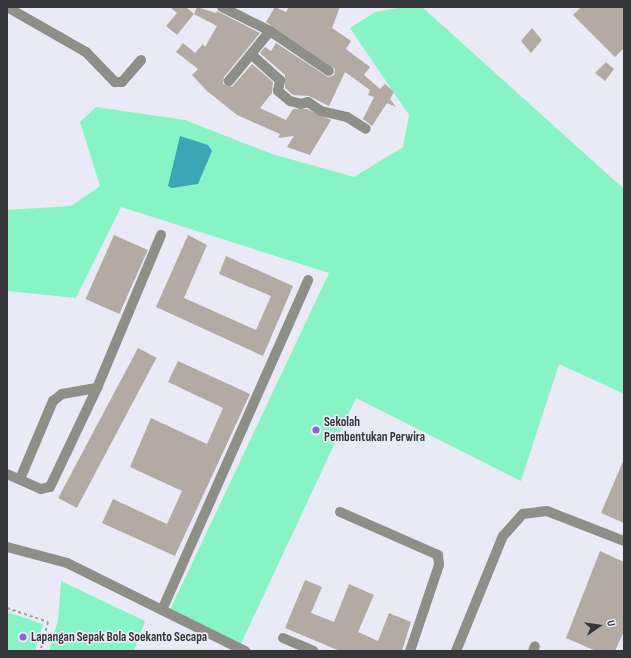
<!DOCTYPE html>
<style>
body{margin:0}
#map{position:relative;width:631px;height:658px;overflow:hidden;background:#e9eaf5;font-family:"Sofia Sans Condensed",sans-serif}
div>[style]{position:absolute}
.green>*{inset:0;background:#88f4c5}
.water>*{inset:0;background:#3aa6b6}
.building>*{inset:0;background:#b3aaa3;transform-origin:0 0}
.path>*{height:2px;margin-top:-1px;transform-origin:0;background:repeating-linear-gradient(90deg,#9fa0a8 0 3px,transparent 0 6px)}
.minor>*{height:10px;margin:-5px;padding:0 5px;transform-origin:5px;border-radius:5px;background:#8f8f8a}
.dots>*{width:11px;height:11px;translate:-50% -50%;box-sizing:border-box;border:2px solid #e9eaf5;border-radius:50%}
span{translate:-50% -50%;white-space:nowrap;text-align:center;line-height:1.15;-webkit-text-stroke:3.5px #e9eaf5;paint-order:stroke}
.poi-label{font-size:13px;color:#35363a;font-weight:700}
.left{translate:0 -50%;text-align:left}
.frame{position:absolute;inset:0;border:8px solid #35363a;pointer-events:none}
.north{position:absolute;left:579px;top:606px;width:40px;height:40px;-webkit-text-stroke:3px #e9eaf5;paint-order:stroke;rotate:77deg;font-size:11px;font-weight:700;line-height:16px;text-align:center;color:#35363a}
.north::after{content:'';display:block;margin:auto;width:14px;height:18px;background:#35363a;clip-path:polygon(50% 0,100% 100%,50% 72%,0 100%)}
</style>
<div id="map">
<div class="green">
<i style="clip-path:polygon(403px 7px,422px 7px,624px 189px,624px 394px,559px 364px,521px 481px,356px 398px,239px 648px,170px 610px,329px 273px,121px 207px,76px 298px,7px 291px,7px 210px,71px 206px,100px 186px,80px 122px,96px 107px,185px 120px,272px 154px,354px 177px,403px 147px,409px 115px,350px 28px,375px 12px)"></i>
<i style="clip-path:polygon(61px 581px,145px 621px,134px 651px,49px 651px,58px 620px)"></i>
<i style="clip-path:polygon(7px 612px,43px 624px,35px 651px,7px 651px)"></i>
</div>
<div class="water">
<i style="clip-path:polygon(180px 136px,208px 145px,212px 151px,198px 184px,172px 188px,168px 186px)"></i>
</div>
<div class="building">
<i style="clip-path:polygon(170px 7px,186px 7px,194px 14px,197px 7px,216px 13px,217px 11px,260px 33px,224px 77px,223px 84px,232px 87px,252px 64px,273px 82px,272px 93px,260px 108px,286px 120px,293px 109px,307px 109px,331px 120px,310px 155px,287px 147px,294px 136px,278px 138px,280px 134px,237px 115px,207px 91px,192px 75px,198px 69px,176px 52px,183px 43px,195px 53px,203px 44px,205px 47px,217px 26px,194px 14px,177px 35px,166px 26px,177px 13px)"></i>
<i style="clip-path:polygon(275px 7px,286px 12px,289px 7px,340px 7px,332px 28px,351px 41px,346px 49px,370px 67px,364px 75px,380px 89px,385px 84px,394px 92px,390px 99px,396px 107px,387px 103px,372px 126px,363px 119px,374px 97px,368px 95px,370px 90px,345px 72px,329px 106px,309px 96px,293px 95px,285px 88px,285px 75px,260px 53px,265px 47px,271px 51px,276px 43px,328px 77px,334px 75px,335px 69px,266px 22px)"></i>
<i style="clip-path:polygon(581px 7px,624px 7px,624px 48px,615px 57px,573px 15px)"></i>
<i style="clip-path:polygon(532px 28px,542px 40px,531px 53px,521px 41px)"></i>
<i style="clip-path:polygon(606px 62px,614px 69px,605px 81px,595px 73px)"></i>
<i style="left:114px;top:235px;width:37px;height:70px;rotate:24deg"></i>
<i style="clip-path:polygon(188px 235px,207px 245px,184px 298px,256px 330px,271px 296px,219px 274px,226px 256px,293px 286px,263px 356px,156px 307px)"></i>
<i style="left:138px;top:348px;width:21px;height:170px;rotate:28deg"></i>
<i style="clip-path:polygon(178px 361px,250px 394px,175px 556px,102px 523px,113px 499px,167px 524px,182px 491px,130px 467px,151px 418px,207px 444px,223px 408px,168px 382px)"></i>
<i style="clip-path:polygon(624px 459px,624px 523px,601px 513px)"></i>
<i style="clip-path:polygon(600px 551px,624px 562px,624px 631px,615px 651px,596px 651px,566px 638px)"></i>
<i style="clip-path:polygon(305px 580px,322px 587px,311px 613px,334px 622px,349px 584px,374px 595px,358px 632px,378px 641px,389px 613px,411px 622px,402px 651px,340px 651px,285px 628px)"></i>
</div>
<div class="path">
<i style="left:7px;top:608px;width:43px;rotate:18.9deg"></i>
<i style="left:48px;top:622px;width:30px;rotate:105deg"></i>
</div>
<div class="minor">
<i style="left:7px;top:7px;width:91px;rotate:29.7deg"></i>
<i style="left:86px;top:52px;width:42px;rotate:46deg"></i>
<i style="left:115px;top:82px;width:7px"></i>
<i style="left:122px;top:82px;width:29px;rotate:-49deg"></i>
<i style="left:222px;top:7px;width:54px;rotate:26.6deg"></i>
<i style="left:270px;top:31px;width:65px;rotate:129.4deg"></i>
<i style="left:270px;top:31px;width:71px;rotate:34.1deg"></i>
<i style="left:252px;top:55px;width:38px;rotate:42deg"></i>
<i style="left:280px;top:80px;width:11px;rotate:100deg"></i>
<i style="left:278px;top:91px;width:16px;rotate:40deg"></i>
<i style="left:290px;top:101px;width:11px;rotate:15deg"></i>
<i style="left:301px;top:104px;width:7px;rotate:-16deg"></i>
<i style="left:308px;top:102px;width:16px;rotate:35deg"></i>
<i style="left:321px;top:111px;width:27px;rotate:13deg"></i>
<i style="left:347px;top:117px;width:22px;rotate:32deg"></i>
<i style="left:7px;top:474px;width:37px;rotate:24deg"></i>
<i style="left:41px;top:489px;width:9px;rotate:-13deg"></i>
<i style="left:50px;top:487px;width:110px;rotate:-64.6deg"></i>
<i style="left:97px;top:388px;width:166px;rotate:-67.3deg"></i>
<i style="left:20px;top:479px;width:85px;rotate:-67.1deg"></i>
<i style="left:53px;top:401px;width:11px;rotate:-38deg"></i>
<i style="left:62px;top:394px;width:36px;rotate:-10deg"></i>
<i style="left:340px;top:512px;width:107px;rotate:23.7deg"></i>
<i style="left:438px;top:555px;width:10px;rotate:84deg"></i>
<i style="left:439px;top:565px;width:91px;rotate:108.6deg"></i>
<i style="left:7px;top:547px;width:62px;rotate:14.9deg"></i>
<i style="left:67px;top:563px;width:199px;rotate:26.3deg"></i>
<i style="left:162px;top:610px;width:361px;rotate:-66.1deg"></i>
<i style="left:283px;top:638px;width:33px;rotate:23deg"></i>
<i style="left:456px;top:651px;width:124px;rotate:-67.8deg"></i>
<i style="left:503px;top:536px;width:30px;rotate:-48deg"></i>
<i style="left:523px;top:514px;width:24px;rotate:-7deg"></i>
<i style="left:547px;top:511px;width:83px;rotate:21.3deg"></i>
<i style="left:533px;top:651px;width:5px;rotate:-68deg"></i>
</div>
<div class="dots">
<i style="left:316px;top:430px;background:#8b62dc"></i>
<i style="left:23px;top:637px;background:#8b62dc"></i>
</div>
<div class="poi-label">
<span class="left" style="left:324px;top:430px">Sekolah<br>Pembentukan Perwira</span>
<span class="left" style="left:31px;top:637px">Lapangan Sepak Bola Soekanto Secapa</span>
</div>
<div class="frame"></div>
<div class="north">U</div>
</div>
